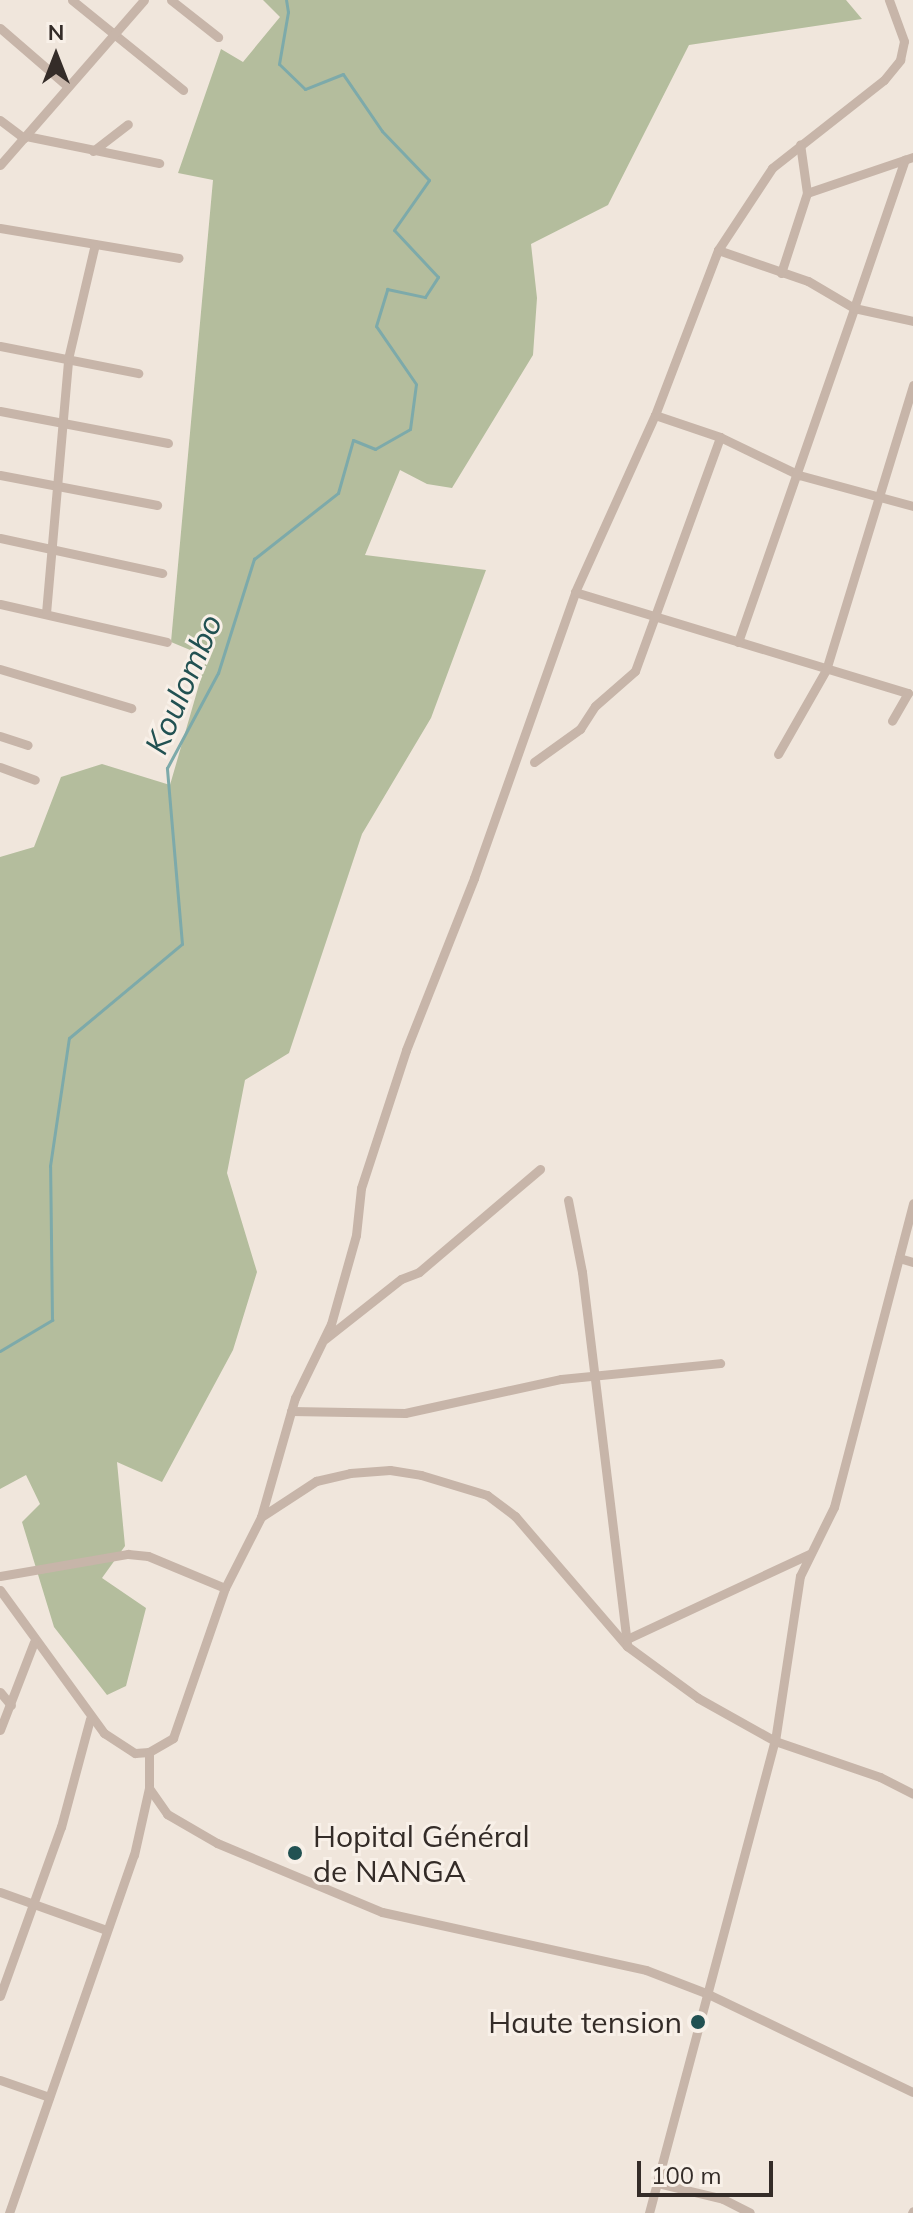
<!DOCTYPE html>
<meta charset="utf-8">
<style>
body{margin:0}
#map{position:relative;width:913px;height:2213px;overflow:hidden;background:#f0e6dc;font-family:Mulish,sans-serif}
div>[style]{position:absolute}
.green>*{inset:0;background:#b4bd9d}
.stream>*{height:3px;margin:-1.5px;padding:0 1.5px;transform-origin:1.5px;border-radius:1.5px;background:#7daaaa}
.minor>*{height:9px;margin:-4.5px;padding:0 4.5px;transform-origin:4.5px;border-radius:4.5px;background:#c7b5a9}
.dots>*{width:22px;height:22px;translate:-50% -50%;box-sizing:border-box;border:4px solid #f8f0e8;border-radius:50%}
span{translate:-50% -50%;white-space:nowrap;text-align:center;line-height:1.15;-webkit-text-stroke:6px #f8f0e8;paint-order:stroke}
.poi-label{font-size:30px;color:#342c28}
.left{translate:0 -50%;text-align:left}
.right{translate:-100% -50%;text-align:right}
.water-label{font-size:32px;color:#215152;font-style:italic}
.north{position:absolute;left:16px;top:16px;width:80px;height:80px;-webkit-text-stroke:6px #f8f0e8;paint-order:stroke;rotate:0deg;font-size:22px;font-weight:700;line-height:32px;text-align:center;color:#342c28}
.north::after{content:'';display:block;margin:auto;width:28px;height:36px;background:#342c28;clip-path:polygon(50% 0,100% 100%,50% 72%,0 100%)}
.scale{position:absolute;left:637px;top:2161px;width:136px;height:36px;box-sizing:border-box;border:4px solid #342c28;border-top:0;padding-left:10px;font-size:24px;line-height:28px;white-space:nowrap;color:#342c28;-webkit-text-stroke:6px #f8f0e8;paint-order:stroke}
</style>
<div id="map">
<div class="green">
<i style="clip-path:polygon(263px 0,846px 0,862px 19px,689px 45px,608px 205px,531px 244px,537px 298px,533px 355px,452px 488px,427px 484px,400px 470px,365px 555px,486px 570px,431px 718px,362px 834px,289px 1053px,245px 1080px,227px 1173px,257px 1272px,233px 1350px,162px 1482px,117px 1462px,125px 1546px,102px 1578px,146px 1608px,126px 1686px,107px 1695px,54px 1627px,22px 1522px,40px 1504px,26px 1475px,0 1489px,0 857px,34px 847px,61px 777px,102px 764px,170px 785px,207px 657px,171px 642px,213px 180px,178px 173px,221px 49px,243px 62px,280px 17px)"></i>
</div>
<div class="stream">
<i style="left:0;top:1351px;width:61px;rotate:-30.8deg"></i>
<i style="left:52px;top:1320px;width:154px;rotate:-90.7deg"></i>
<i style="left:50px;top:1166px;width:129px;rotate:-81.6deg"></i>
<i style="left:69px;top:1038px;width:147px;rotate:-39.8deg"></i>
<i style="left:182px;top:944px;width:177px;rotate:-94.9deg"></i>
<i style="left:167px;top:768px;width:108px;rotate:-61.8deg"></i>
<i style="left:218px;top:673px;width:120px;rotate:-72.5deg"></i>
<i style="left:254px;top:559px;width:107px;rotate:-38.2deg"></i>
<i style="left:338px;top:493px;width:55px;rotate:-74.2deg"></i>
<i style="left:353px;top:440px;width:24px;rotate:22deg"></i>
<i style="left:375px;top:449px;width:40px;rotate:-29.7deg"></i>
<i style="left:410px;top:429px;width:45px;rotate:-82.4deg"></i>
<i style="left:416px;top:384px;width:70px;rotate:-124.6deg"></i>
<i style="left:376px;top:326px;width:39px;rotate:-73deg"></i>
<i style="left:387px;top:289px;width:39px;rotate:12deg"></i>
<i style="left:425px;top:297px;width:24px;rotate:-57deg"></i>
<i style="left:438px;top:277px;width:64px;rotate:-133.1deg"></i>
<i style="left:394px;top:230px;width:61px;rotate:-55deg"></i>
<i style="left:429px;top:180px;width:68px;rotate:-133.8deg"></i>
<i style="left:382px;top:131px;width:69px;rotate:-124.4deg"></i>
<i style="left:343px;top:74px;width:41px;rotate:158.5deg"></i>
<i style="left:305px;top:89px;width:36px;rotate:-136deg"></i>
<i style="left:279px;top:64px;width:53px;rotate:-80.2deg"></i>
<i style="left:288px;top:12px;width:12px;rotate:-99deg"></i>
</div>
<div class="minor">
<i style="left:72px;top:0;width:143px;rotate:39deg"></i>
<i style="left:171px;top:0;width:60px;rotate:38.2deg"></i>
<i style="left:0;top:28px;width:87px;rotate:40.8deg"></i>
<i style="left:0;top:120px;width:30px;rotate:37deg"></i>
<i style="left:26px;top:136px;width:136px;rotate:11.5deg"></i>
<i style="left:93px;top:151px;width:44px;rotate:-37.6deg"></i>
<i style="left:0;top:165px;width:219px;rotate:-48.9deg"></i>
<i style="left:807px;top:193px;width:112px;rotate:-18.8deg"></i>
<i style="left:0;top:228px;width:181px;rotate:9.5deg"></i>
<i style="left:718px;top:250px;width:95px;rotate:19deg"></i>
<i style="left:808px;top:281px;width:53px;rotate:30.4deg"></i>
<i style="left:854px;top:308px;width:157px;rotate:-71.1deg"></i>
<i style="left:781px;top:273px;width:84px;rotate:-72deg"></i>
<i style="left:807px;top:193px;width:49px;rotate:-98.1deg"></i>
<i style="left:0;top:346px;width:141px;rotate:11.1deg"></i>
<i style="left:0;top:411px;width:171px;rotate:10.8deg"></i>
<i style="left:655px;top:415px;width:69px;rotate:18.7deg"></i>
<i style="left:720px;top:437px;width:88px;rotate:25.7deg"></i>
<i style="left:799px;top:475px;width:118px;rotate:15.2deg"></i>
<i style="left:0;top:475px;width:160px;rotate:10.8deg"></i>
<i style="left:0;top:538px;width:166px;rotate:12.2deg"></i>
<i style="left:575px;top:592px;width:348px;rotate:16.9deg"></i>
<i style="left:908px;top:693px;width:32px;rotate:120deg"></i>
<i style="left:0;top:604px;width:171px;rotate:12.8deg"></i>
<i style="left:46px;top:613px;width:255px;rotate:-85deg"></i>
<i style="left:68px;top:359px;width:118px;rotate:-76.8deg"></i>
<i style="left:738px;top:642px;width:354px;rotate:-70.8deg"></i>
<i style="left:854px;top:308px;width:60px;rotate:12.4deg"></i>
<i style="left:0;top:669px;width:137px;rotate:16.6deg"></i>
<i style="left:0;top:736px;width:29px;rotate:18deg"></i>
<i style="left:778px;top:754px;width:97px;rotate:-60.3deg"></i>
<i style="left:826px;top:670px;width:298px;rotate:-73deg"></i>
<i style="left:534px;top:762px;width:57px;rotate:-35.7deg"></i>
<i style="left:580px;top:729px;width:27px;rotate:-57deg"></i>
<i style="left:595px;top:706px;width:53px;rotate:-41.2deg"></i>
<i style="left:635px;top:671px;width:249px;rotate:-70deg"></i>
<i style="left:0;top:767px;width:37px;rotate:20deg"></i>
<i style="left:568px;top:1200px;width:73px;rotate:79deg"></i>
<i style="left:582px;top:1272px;width:377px;rotate:83.1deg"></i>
<i style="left:899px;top:1258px;width:15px;rotate:16deg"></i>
<i style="left:325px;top:1339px;width:97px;rotate:-38.3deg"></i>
<i style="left:401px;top:1279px;width:19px;rotate:-21deg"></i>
<i style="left:419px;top:1272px;width:159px;rotate:-40.4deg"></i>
<i style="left:291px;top:1411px;width:114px;rotate:1deg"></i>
<i style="left:405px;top:1413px;width:160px;rotate:-12.3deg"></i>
<i style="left:561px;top:1379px;width:160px;rotate:-5.7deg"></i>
<i style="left:261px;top:1517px;width:66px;rotate:-33.2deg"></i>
<i style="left:316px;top:1481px;width:35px;rotate:-13deg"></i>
<i style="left:350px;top:1473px;width:40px;rotate:-4.3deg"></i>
<i style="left:390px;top:1470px;width:31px;rotate:9deg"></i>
<i style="left:421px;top:1475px;width:69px;rotate:16.9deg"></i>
<i style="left:487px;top:1495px;width:35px;rotate:37deg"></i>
<i style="left:515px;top:1516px;width:172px;rotate:49.3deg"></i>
<i style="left:627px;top:1646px;width:88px;rotate:36.2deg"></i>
<i style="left:698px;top:1698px;width:88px;rotate:29.2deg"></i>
<i style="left:775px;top:1741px;width:111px;rotate:18.9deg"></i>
<i style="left:880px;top:1777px;width:37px;rotate:27deg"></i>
<i style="left:0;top:1576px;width:130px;rotate:-9.8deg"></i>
<i style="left:128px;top:1554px;width:20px;rotate:6deg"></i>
<i style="left:148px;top:1556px;width:83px;rotate:22.6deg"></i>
<i style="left:0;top:1590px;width:177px;rotate:54deg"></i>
<i style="left:104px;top:1733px;width:37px;rotate:33deg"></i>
<i style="left:135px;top:1753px;width:14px;rotate:-4deg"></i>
<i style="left:149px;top:1752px;width:28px;rotate:-30deg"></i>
<i style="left:173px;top:1738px;width:159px;rotate:-70.9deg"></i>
<i style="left:225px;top:1588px;width:80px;rotate:-63.1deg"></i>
<i style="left:261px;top:1517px;width:124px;rotate:-74.1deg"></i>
<i style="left:295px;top:1398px;width:82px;rotate:-64.1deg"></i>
<i style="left:331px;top:1324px;width:92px;rotate:-74.3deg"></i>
<i style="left:356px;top:1235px;width:47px;rotate:-83.9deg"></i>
<i style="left:361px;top:1188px;width:145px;rotate:-71.9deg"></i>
<i style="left:406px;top:1050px;width:185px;rotate:-68.4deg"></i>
<i style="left:474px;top:878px;width:303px;rotate:-70.5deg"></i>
<i style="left:575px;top:592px;width:194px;rotate:-65.7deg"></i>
<i style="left:655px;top:415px;width:177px;rotate:-69.1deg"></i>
<i style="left:718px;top:250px;width:98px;rotate:-56.6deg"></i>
<i style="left:772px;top:168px;width:142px;rotate:-38.2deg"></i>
<i style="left:884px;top:80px;width:26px;rotate:-51deg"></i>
<i style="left:900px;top:60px;width:19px;rotate:-78deg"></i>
<i style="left:904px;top:41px;width:44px;rotate:-110.1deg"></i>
<i style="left:627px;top:1639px;width:201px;rotate:-25deg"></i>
<i style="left:0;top:1692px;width:17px;rotate:50deg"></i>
<i style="left:0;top:1730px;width:94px;rotate:-68.9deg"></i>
<i style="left:149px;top:1752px;width:36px;rotate:90deg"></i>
<i style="left:149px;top:1788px;width:32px;rotate:55deg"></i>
<i style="left:167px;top:1814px;width:58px;rotate:30.1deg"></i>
<i style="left:217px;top:1843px;width:179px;rotate:22.7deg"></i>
<i style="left:382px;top:1912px;width:270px;rotate:12.4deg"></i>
<i style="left:646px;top:1970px;width:64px;rotate:21deg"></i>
<i style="left:706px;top:1993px;width:229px;rotate:25.6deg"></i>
<i style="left:0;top:1892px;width:113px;rotate:19.7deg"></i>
<i style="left:0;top:1996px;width:180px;rotate:-70.2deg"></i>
<i style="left:61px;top:1827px;width:112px;rotate:-75deg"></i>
<i style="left:0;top:2080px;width:52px;rotate:19.1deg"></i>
<i style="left:657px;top:2183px;width:68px;rotate:13.6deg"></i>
<i style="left:723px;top:2199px;width:30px;rotate:27deg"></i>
<i style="left:9px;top:2213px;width:379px;rotate:-70.8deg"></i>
<i style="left:134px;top:1855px;width:69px;rotate:-77.4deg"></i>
<i style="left:649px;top:2213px;width:489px;rotate:-75.1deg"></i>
<i style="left:775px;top:1741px;width:167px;rotate:-81.4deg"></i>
<i style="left:800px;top:1576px;width:77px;rotate:-63.8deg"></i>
<i style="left:834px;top:1507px;width:314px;rotate:-75.4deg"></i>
<i style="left:912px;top:2213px;width:2px;rotate:-63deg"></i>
</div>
<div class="dots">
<i style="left:295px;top:1853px;background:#215152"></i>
<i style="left:698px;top:2022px;background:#215152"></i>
</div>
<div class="poi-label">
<span class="left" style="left:313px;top:1853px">Hopital Général<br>de NANGA</span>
<span class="right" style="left:682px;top:2022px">Haute tension</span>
</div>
<div class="water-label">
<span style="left:183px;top:684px;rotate:-67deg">Koulombo</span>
</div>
<div class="north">N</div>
<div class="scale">100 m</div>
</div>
